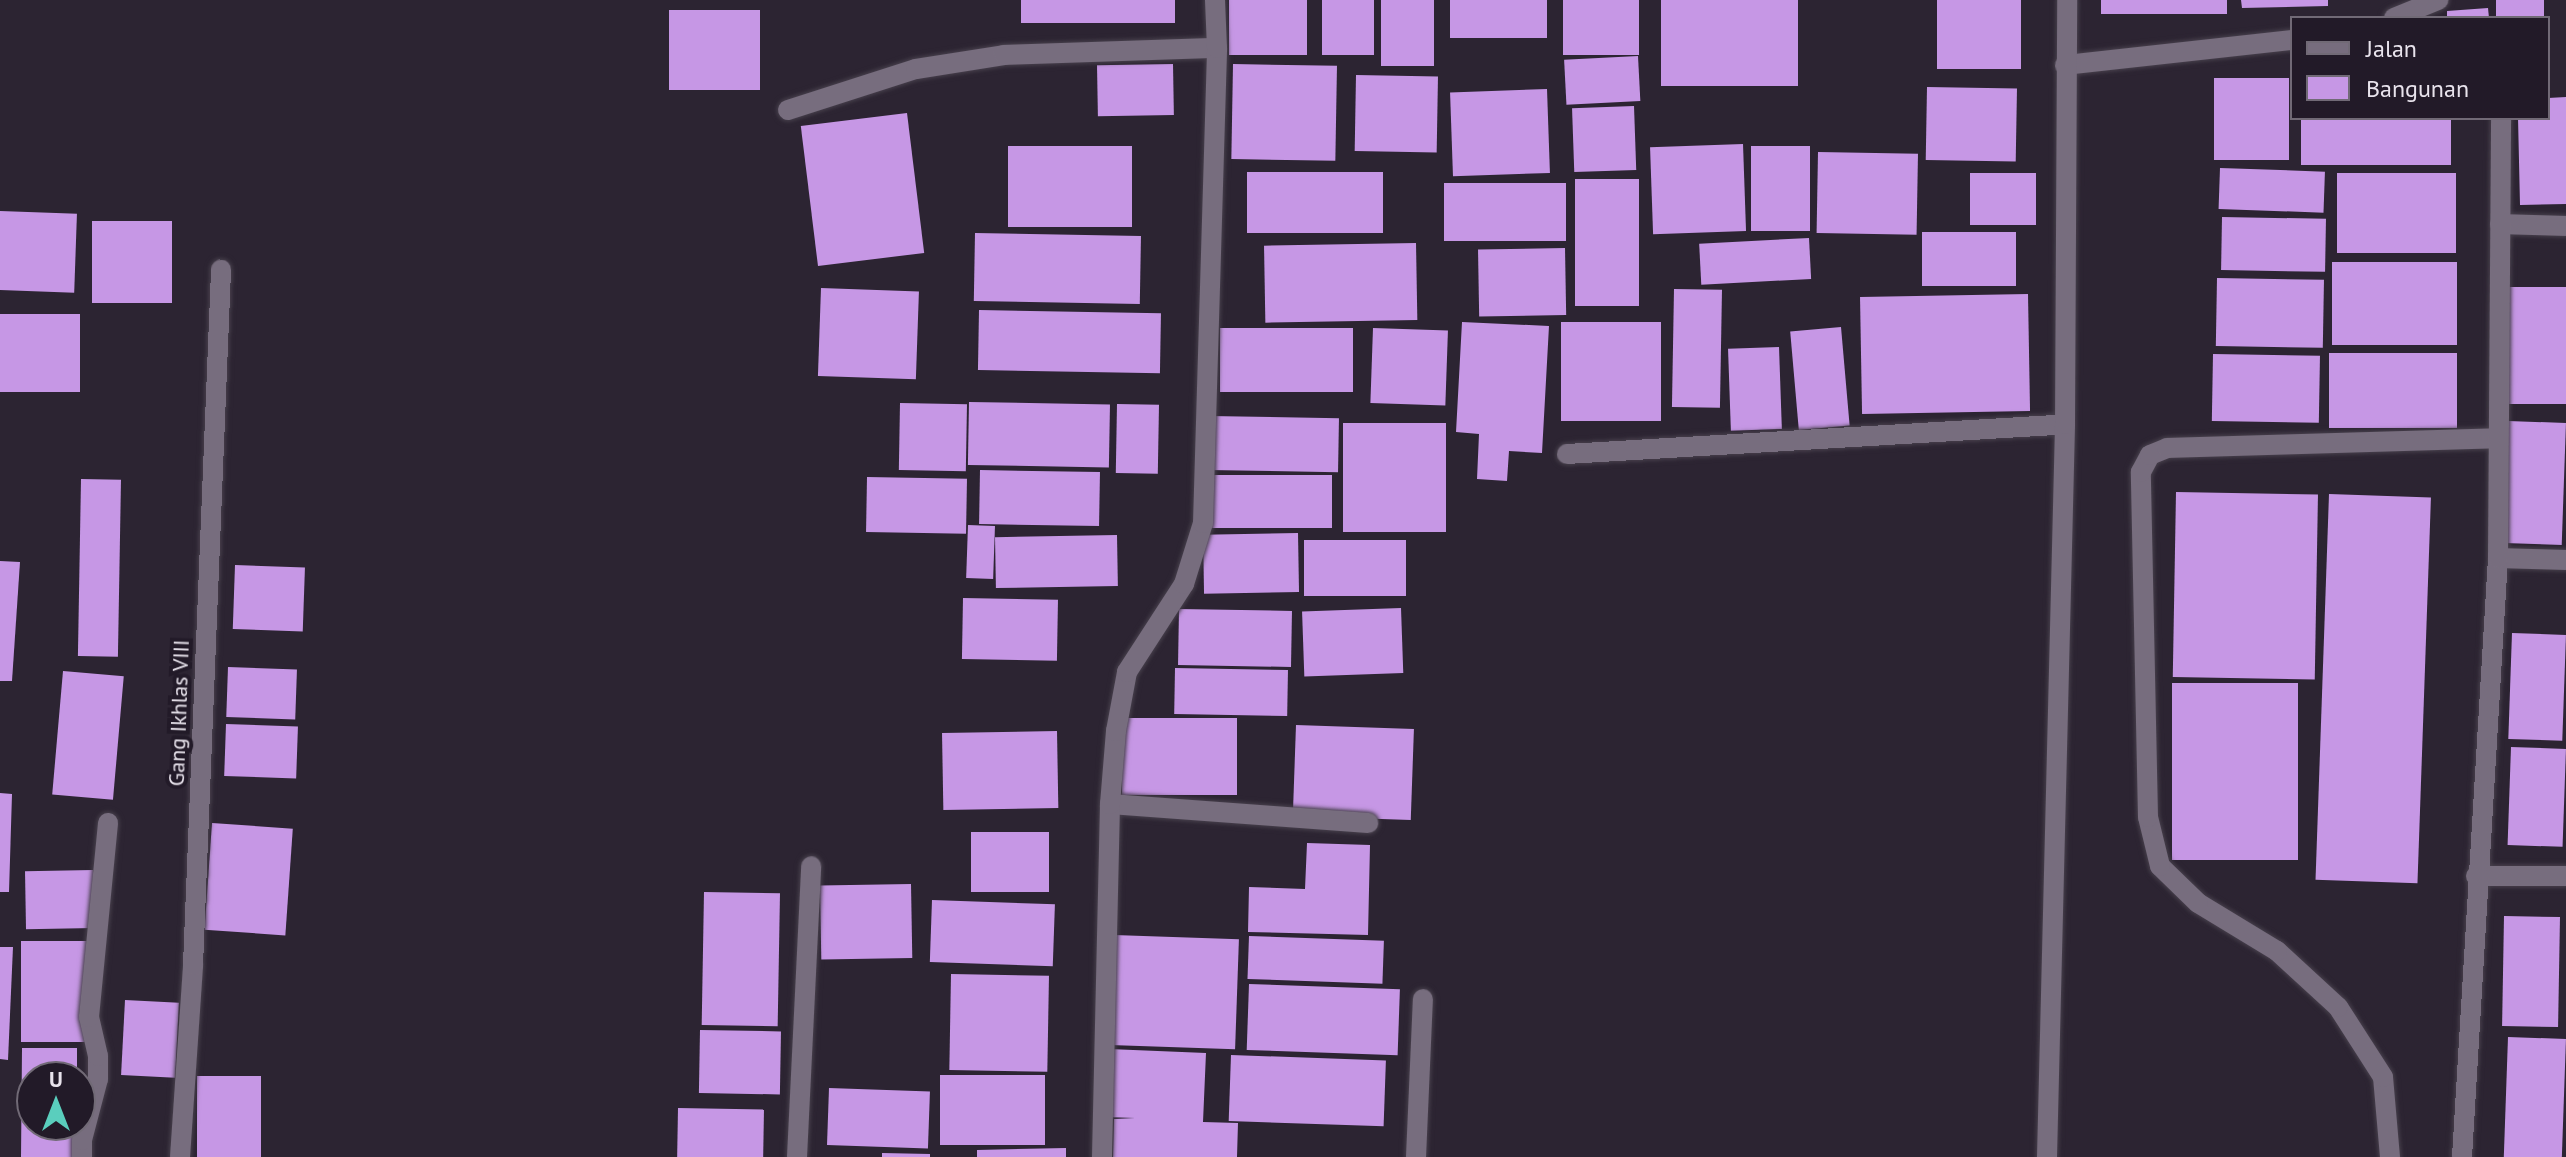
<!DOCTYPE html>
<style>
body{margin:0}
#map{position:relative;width:2566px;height:1157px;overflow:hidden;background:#2c2432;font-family:"PT Sans",sans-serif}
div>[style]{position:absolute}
.building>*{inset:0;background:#c697e5;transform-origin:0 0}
.roads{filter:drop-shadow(0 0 2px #47404c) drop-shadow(0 0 2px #47404c)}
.minor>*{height:20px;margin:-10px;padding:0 10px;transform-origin:10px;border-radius:10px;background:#776d7e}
span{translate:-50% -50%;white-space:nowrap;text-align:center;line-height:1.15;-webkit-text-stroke:8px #221a28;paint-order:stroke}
.street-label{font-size:22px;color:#e8e3ec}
.legend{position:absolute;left:2290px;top:16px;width:260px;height:104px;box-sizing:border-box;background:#221a28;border:2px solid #716a76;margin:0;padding:10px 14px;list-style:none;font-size:24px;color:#e8e3ec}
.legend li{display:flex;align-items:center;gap:16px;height:40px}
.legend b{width:40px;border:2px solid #716a76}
.north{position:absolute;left:16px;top:1061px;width:80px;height:80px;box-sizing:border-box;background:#221a28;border:2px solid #716a76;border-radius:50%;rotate:0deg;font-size:22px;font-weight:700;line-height:32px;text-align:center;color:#e8e3ec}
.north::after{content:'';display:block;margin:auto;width:28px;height:36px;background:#5acebd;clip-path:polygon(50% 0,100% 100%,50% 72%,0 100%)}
</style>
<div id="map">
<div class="building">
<i style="left:1021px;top:0;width:154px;height:23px"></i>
<i style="left:1229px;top:0;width:78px;height:55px"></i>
<i style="left:1322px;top:0;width:52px;height:55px"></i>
<i style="left:1381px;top:0;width:53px;height:66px"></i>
<i style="left:1450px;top:0;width:97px;height:38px"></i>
<i style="left:1563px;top:0;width:76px;height:55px"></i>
<i style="left:1661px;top:0;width:137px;height:86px"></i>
<i style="left:1937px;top:0;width:84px;height:69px"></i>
<i style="left:2101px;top:0;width:126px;height:14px"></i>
<i style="clip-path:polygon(2241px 0,2328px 0,2328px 6px,2242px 8px)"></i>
<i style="left:2496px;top:0;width:48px;height:18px"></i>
<i style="clip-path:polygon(2488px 8px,2489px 18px,2447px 18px,2447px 11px)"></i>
<i style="left:669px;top:10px;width:91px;height:80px"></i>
<i style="left:1638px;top:56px;width:45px;height:74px;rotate:87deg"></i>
<i style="left:1173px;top:64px;width:51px;height:76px;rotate:89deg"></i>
<i style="left:1233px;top:64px;width:104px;height:95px;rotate:1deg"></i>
<i style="left:1356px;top:75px;width:82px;height:76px;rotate:1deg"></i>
<i style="left:2214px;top:78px;width:75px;height:82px"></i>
<i style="left:1927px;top:87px;width:90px;height:73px;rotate:1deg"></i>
<i style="left:1547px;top:89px;width:84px;height:97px;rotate:88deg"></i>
<i style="clip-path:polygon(2566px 97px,2566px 204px,2520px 205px,2518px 118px,2548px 118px,2548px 98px)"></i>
<i style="left:1634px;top:106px;width:64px;height:62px;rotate:88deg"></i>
<i style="left:907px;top:113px;width:141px;height:107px;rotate:83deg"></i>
<i style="left:2301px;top:118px;width:150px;height:47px"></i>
<i style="left:1743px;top:144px;width:87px;height:93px;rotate:88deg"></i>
<i style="left:1008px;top:146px;width:124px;height:81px"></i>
<i style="left:1751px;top:146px;width:59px;height:85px"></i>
<i style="left:1818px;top:152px;width:100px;height:81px;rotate:1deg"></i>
<i style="left:2220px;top:168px;width:105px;height:41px;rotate:2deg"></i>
<i style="left:1247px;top:172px;width:136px;height:61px"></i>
<i style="left:1970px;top:173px;width:66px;height:52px"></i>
<i style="left:2337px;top:173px;width:119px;height:80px"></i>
<i style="left:1575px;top:179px;width:64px;height:127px"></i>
<i style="left:1566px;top:183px;width:58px;height:122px;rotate:90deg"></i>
<i style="left:0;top:211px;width:77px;height:79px;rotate:2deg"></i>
<i style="left:2222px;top:217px;width:104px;height:53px;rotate:1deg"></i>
<i style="left:92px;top:221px;width:80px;height:82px"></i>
<i style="left:1922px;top:232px;width:94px;height:54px"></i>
<i style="left:975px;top:233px;width:166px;height:68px;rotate:1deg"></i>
<i style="left:1809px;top:238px;width:41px;height:110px;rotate:87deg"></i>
<i style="left:1416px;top:243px;width:77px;height:152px;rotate:89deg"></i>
<i style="left:1565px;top:248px;width:67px;height:87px;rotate:89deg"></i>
<i style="left:2332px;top:262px;width:125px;height:83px"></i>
<i style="left:2217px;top:278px;width:107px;height:68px;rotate:1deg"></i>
<i style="left:2505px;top:287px;width:61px;height:117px"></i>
<i style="left:821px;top:288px;width:98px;height:88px;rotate:2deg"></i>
<i style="left:1674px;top:289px;width:48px;height:118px;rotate:1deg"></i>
<i style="left:2028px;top:294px;width:117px;height:168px;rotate:89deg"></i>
<i style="left:979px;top:310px;width:182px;height:60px;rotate:1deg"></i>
<i style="left:0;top:314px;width:80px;height:78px"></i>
<i style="clip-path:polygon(1462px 322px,1549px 326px,1542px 453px,1509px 451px,1507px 481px,1477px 479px,1479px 434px,1456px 432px)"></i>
<i style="left:1561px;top:322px;width:100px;height:99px"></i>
<i style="left:1841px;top:327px;width:99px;height:51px;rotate:85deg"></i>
<i style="left:1353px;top:328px;width:64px;height:133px;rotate:90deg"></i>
<i style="left:1373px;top:328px;width:75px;height:75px;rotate:2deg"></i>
<i style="left:1779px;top:347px;width:82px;height:51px;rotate:88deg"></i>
<i style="left:2329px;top:353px;width:128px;height:75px"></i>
<i style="left:2213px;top:354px;width:107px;height:67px;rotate:1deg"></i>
<i style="left:969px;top:402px;width:141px;height:63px;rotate:1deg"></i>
<i style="left:900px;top:403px;width:67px;height:67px;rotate:1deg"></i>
<i style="left:1117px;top:404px;width:42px;height:69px;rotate:1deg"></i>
<i style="left:1209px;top:416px;width:130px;height:54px;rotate:1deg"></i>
<i style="left:2508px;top:421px;width:58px;height:122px;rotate:2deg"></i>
<i style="left:1343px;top:423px;width:103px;height:109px"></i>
<i style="left:980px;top:470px;width:120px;height:54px;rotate:1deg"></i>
<i style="left:1209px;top:475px;width:123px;height:53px"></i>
<i style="left:867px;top:477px;width:100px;height:55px;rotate:1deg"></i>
<i style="left:81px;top:479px;width:40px;height:177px;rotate:1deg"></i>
<i style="left:2176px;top:492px;width:142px;height:185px;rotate:1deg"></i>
<i style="left:2329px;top:494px;width:102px;height:386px;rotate:2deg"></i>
<i style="left:968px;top:525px;width:27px;height:53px;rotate:2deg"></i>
<i style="left:1298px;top:533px;width:59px;height:95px;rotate:89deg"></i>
<i style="left:1117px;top:535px;width:51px;height:122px;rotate:89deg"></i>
<i style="left:1304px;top:540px;width:102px;height:56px"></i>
<i style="clip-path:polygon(0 561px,20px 562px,12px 681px,0 681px)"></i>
<i style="left:235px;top:565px;width:70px;height:64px;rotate:2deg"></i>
<i style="left:963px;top:598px;width:95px;height:61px;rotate:1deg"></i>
<i style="left:1401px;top:608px;width:65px;height:99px;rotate:88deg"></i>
<i style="left:1179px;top:609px;width:113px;height:56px;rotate:1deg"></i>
<i style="left:2512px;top:633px;width:54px;height:106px;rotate:2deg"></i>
<i style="left:228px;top:667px;width:69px;height:50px;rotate:2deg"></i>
<i style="left:1175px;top:668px;width:113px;height:46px;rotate:1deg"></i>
<i style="left:63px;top:671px;width:61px;height:124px;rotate:5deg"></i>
<i style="left:2172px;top:683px;width:126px;height:177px"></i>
<i style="left:1122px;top:718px;width:115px;height:77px"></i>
<i style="left:226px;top:724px;width:72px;height:52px;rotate:2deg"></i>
<i style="left:1296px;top:725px;width:118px;height:91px;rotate:2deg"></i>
<i style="left:1057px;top:731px;width:77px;height:115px;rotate:89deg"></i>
<i style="left:2511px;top:747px;width:55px;height:98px;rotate:2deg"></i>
<i style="clip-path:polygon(0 793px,12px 794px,9px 892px,0 892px)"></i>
<i style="left:212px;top:823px;width:81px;height:107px;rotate:4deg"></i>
<i style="left:971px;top:832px;width:78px;height:60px"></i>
<i style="clip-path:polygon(1307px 843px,1370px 845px,1368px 935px,1248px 932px,1249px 887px,1305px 889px)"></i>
<i style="left:93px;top:870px;width:58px;height:68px;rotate:89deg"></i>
<i style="left:911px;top:884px;width:74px;height:91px;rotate:89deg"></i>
<i style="left:704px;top:892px;width:76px;height:133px;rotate:1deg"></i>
<i style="left:932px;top:900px;width:123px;height:62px;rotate:2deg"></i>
<i style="left:2504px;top:916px;width:56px;height:110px;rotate:1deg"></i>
<i style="left:1114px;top:935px;width:125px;height:110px;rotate:2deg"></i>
<i style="left:1249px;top:936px;width:135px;height:43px;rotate:2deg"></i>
<i style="left:21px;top:941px;width:68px;height:101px"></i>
<i style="clip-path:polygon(0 947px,13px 947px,8px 1060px,0 1059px)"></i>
<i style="left:951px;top:974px;width:98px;height:96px;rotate:1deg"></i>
<i style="left:1249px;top:984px;width:151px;height:66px;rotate:2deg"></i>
<i style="left:125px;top:1000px;width:54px;height:75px;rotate:3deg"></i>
<i style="left:700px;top:1030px;width:81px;height:63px;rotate:1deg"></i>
<i style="left:2508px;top:1037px;width:58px;height:120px;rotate:2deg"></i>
<i style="clip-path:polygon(22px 1048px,77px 1048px,77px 1077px,32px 1077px,32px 1125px,77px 1125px,77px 1157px,21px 1157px)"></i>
<i style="clip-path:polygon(1109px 1049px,1206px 1053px,1203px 1122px,1238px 1123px,1237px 1157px,1113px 1157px,1114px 1119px,1135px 1118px,1105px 1117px)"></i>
<i style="left:1231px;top:1055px;width:155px;height:66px;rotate:2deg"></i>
<i style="left:940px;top:1075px;width:105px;height:70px"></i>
<i style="left:197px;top:1076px;width:64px;height:81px"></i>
<i style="left:829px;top:1088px;width:101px;height:57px;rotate:2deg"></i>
<i style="left:678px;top:1108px;width:86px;height:49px;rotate:1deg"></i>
<i style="clip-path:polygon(1066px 1148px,1066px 1157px,977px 1157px,977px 1150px)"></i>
<i style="clip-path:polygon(882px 1153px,930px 1154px,930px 1157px,882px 1157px)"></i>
</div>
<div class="roads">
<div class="minor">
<i style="left:2394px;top:18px;width:48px;rotate:-22.2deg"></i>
<i style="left:2065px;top:65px;width:228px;rotate:-6.3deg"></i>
<i style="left:788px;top:110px;width:134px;rotate:-17.8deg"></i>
<i style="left:916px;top:69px;width:89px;rotate:-9deg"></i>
<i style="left:1004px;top:55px;width:213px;rotate:-1.9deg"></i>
<i style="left:2500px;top:224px;width:66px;rotate:1.7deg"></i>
<i style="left:1567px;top:454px;width:499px;rotate:-3.4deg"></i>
<i style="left:2498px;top:558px;width:68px;rotate:1.7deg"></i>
<i style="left:1110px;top:804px;width:259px;rotate:4.2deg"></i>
<i style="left:2476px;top:876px;width:90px"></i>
<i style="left:82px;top:1157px;width:17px;rotate:-90deg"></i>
<i style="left:82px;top:1140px;width:63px;rotate:-75.3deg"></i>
<i style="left:98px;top:1079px;width:23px;rotate:-90deg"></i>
<i style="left:98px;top:1056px;width:40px;rotate:-103deg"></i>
<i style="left:89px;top:1017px;width:195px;rotate:-84.4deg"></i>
<i style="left:180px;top:1157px;width:192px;rotate:-86.1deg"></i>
<i style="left:193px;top:965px;width:696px;rotate:-87.69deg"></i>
<i style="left:797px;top:1157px;width:291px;rotate:-87.2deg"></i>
<i style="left:1102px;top:1157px;width:353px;rotate:-88.7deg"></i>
<i style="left:1110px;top:804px;width:73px;rotate:-85.3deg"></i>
<i style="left:1116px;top:731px;width:60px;rotate:-79.4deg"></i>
<i style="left:1127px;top:672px;width:105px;rotate:-57.1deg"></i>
<i style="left:1184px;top:584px;width:64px;rotate:-72.7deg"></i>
<i style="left:1203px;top:523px;width:475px;rotate:-88.3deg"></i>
<i style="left:1217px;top:48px;width:48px;rotate:-92.4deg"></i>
<i style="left:1416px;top:1157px;width:158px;rotate:-87.5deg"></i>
<i style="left:2047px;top:1157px;width:733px;rotate:-88.59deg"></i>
<i style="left:2065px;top:424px;width:424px;rotate:-89.7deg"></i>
<i style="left:2390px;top:1157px;width:80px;rotate:-95deg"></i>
<i style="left:2383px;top:1077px;width:83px;rotate:-122.7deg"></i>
<i style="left:2338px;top:1007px;width:83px;rotate:-137.4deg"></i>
<i style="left:2277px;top:951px;width:92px;rotate:-148.7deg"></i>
<i style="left:2198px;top:903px;width:53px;rotate:-135.8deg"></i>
<i style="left:2160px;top:866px;width:50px;rotate:-103.8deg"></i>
<i style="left:2148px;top:817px;width:345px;rotate:-91.2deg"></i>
<i style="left:2141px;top:472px;width:19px;rotate:-62deg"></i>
<i style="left:2150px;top:455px;width:18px;rotate:-22deg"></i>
<i style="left:2167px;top:448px;width:329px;rotate:-1.7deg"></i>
<i style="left:2462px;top:1157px;width:600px;rotate:-86.56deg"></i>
<i style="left:2498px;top:558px;width:440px;rotate:-89.6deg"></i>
</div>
</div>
<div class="street-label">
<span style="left:179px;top:713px;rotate:-88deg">Gang Ikhlas VIII</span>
</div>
<ul class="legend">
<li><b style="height:10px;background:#776d7e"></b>Jalan</li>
<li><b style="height:22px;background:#c697e5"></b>Bangunan</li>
</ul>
<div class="north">U</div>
</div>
